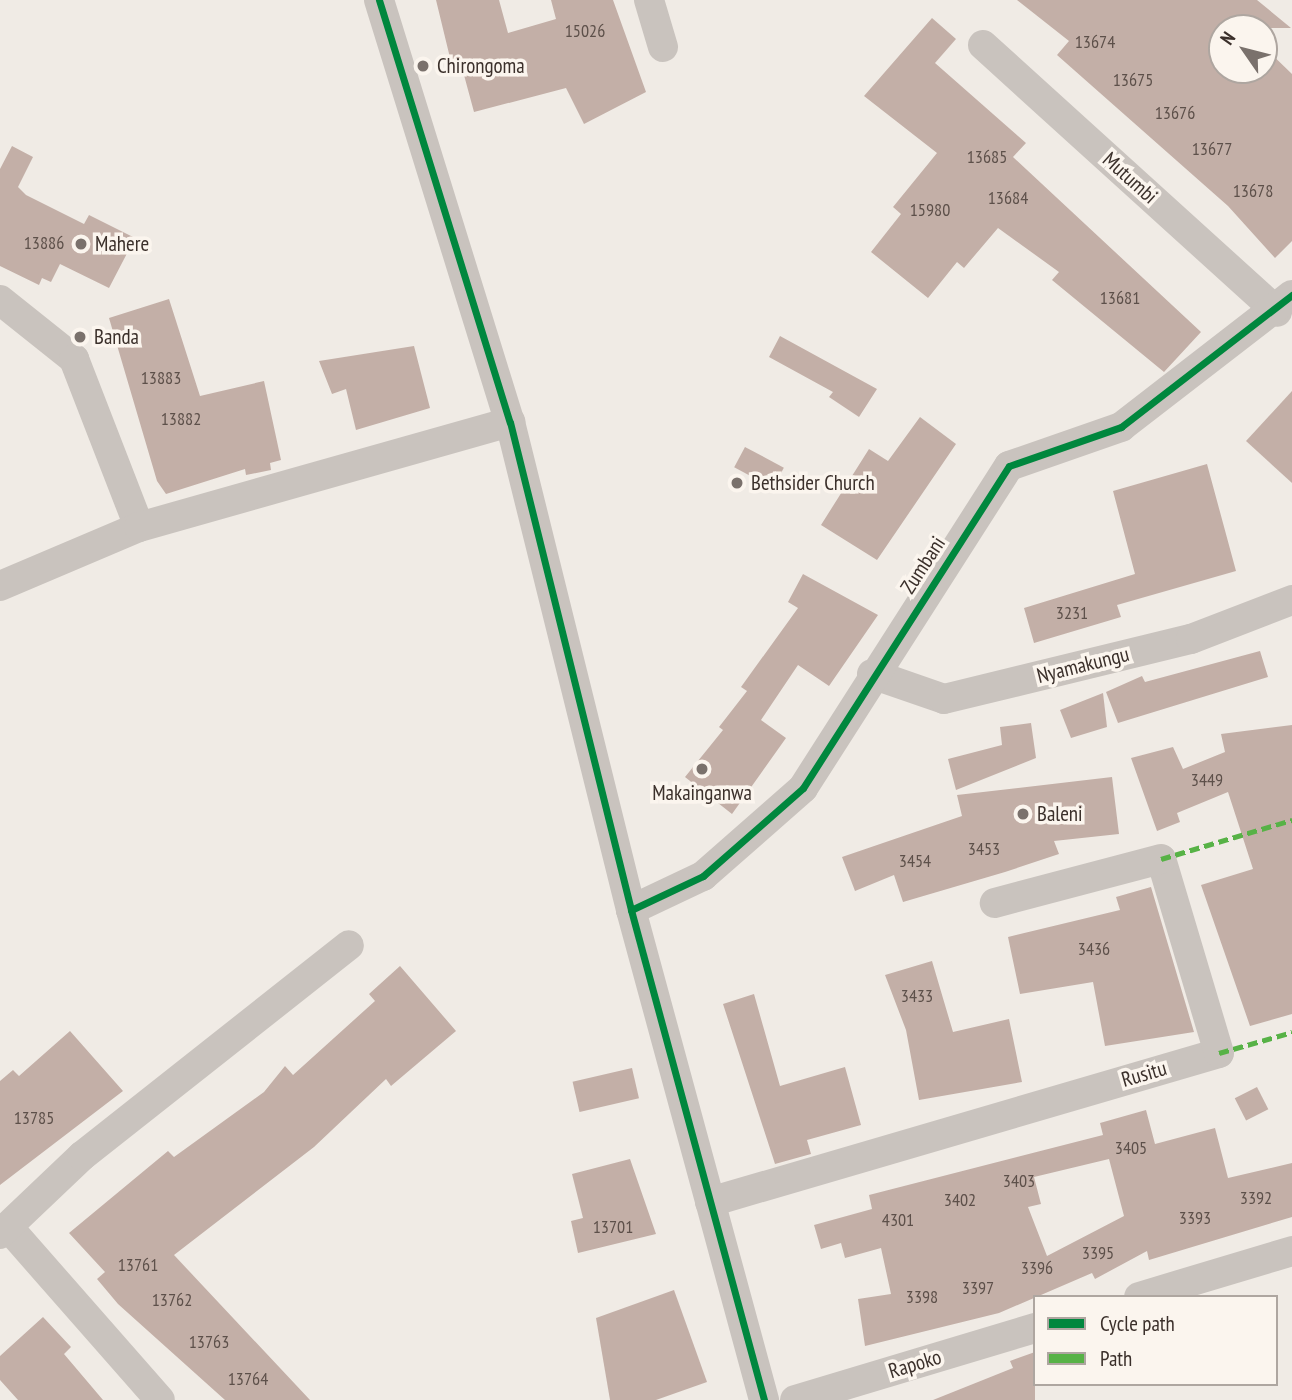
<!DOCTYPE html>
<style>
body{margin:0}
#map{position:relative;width:1292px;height:1400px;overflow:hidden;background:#f0ebe5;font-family:"PT Sans Narrow",sans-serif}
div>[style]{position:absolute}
.building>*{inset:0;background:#c3afa7;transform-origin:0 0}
.minor>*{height:30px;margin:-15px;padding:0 15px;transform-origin:15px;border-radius:15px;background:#c9c3be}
.quiet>*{height:5px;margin-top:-2.5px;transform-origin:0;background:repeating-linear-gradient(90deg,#57b246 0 10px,transparent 0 15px)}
.cycleway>*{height:7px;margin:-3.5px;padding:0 3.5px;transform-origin:3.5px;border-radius:3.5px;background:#00873e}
.dots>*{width:19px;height:19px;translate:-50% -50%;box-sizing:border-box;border:4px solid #fbf5ee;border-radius:50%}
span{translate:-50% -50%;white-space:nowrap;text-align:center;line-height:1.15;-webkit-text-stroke:7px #fbf5ee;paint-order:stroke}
.number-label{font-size:18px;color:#5d504a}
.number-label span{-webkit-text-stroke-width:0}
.poi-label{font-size:21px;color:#3b302b}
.left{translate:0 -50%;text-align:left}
.street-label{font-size:21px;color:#3b302b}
.legend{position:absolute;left:1033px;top:1295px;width:245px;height:91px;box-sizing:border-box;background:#fbf5ee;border:2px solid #aea6a0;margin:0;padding:9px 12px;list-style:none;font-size:21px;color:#3b302b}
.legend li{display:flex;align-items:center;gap:14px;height:35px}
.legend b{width:35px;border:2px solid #aea6a0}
.north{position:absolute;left:1208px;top:14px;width:70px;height:70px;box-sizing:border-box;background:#fbf5ee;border:2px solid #aea6a0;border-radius:50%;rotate:305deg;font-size:19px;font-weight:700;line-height:28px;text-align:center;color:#3b302b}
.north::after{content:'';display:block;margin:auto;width:24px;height:32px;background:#7a716c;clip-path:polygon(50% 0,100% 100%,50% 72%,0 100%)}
</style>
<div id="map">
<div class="building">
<i style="clip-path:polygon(436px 0,499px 0,508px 33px,556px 19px,551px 0,613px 0,646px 92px,584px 124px,566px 88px,474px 112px,461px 64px,452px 66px)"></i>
<i style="clip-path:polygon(1017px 0,1257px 0,1291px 28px,1222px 28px,1222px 70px,1264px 70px,1264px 47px,1292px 74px,1292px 241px,1275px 258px,1228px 206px,1057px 55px,1069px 41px)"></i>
<i style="clip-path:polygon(932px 18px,956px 39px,935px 63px,1026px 143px,1013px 157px,1201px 332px,1164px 372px,1052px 280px,1059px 272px,998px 228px,964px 268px,957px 262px,928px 298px,871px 252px,901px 214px,893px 207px,937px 153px,864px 96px)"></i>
<i style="clip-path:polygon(12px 146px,33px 157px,18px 187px,26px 195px,84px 224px,89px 215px,135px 238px,109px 288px,60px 264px,51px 282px,42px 278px,39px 285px,0 266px,0 169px)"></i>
<i style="clip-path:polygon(169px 299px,200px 396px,264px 381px,281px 460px,270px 463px,271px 470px,246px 475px,245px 469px,166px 494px,157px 481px,109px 318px)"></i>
<i style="clip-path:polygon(780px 336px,877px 389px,859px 417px,829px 397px,833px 392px,769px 357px)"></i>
<i style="clip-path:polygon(414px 346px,430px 408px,356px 430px,346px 389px,332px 394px,319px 361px)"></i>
<i style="clip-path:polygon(1292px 391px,1292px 483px,1246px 441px)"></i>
<i style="clip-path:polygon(920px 417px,956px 444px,877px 560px,821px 525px,869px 449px,888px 461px)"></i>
<i style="left:745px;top:447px;width:44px;height:23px;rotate:28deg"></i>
<i style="clip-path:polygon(1207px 464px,1236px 571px,1117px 605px,1121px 617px,1034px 643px,1024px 608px,1135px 574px,1113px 491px)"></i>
<i style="clip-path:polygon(803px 574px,878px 615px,829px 686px,798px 665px,761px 720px,786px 738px,732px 814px,685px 777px,723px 730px,719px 727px,747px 691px,741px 687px,798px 608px,788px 602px)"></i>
<i style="clip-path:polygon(1260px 651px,1268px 677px,1118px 723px,1106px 692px,1142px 676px,1145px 682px)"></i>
<i style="clip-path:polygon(1103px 693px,1107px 727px,1071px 738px,1060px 710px)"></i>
<i style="clip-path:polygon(1031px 723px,1036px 758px,956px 790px,948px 759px,1002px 745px,1000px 727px)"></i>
<i style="clip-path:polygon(1292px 725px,1292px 1014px,1250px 1026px,1201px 885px,1253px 869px,1228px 792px,1177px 813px,1180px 822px,1157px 831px,1131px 758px,1173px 747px,1183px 769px,1225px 752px,1221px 734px)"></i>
<i style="clip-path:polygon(1112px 777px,1119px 834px,1054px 841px,1059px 854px,1005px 872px,903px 902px,894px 875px,855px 891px,842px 857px,962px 816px,957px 795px)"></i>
<i style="clip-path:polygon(1151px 887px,1194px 1032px,1105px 1046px,1093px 982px,1020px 994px,1008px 937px,1120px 910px,1116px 897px)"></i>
<i style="clip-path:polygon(932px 961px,953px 1032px,1009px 1019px,1022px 1082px,919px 1100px,906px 1030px,885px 975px)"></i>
<i style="clip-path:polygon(400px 966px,456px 1031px,391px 1086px,386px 1079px,314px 1147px,174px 1255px,310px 1400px,225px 1400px,118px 1304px,97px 1279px,105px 1272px,69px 1233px,168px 1151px,174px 1157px,264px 1092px,285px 1066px,293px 1075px,375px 1001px,369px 994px)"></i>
<i style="clip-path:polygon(754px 994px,780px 1086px,845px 1067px,861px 1125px,807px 1140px,811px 1154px,775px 1164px,723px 1004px)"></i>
<i style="clip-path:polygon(70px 1031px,123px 1091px,0 1185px,0 1081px,13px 1070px,19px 1076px)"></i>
<i style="left:632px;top:1068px;width:31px;height:61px;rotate:77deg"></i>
<i style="left:1257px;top:1087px;width:25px;height:25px;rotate:63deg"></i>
<i style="clip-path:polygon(evenodd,1146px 1110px,1155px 1144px,1215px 1128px,1228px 1178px,1292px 1163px,1292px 1217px,1149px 1260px,1147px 1251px,1095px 1279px,1092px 1273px,999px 1313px,865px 1346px,858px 1299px,891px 1294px,881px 1248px,845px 1258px,841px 1243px,821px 1249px,814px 1225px,872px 1209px,869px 1195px,1103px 1135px,1100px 1123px,1146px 1110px,1109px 1159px,1124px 1216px,1047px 1256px,1028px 1207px,1041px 1204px,1034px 1177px,1109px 1159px)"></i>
<i style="clip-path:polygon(630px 1159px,656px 1234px,578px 1253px,571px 1221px,583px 1218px,572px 1174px)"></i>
<i style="clip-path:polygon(674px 1290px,707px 1382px,656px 1400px,610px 1400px,596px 1318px)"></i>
<i style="clip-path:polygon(43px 1317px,71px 1347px,64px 1354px,103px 1400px,18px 1400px,0 1380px,0 1356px)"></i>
<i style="clip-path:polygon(1035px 1352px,1035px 1400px,933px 1400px,1013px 1368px,1010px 1361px)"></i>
</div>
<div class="minor">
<i style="left:379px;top:0;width:442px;rotate:72.8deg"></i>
<i style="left:510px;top:422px;width:503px;rotate:76.07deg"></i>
<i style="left:631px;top:910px;width:508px;rotate:74.81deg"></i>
<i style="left:649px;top:0;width:49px;rotate:73.4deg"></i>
<i style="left:983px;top:45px;width:397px;rotate:42.2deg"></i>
<i style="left:0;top:300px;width:95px;rotate:38.6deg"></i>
<i style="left:74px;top:359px;width:180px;rotate:68.8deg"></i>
<i style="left:0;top:586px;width:151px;rotate:-23deg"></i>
<i style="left:139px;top:527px;width:386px;rotate:-15.8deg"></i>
<i style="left:872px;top:674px;width:76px;rotate:19.1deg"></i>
<i style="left:944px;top:699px;width:254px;rotate:-13.7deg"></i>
<i style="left:1191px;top:639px;width:108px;rotate:-21.1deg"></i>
<i style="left:631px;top:910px;width:80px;rotate:-25.3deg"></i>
<i style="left:703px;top:876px;width:133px;rotate:-41.3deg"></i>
<i style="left:803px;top:788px;width:382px;rotate:-57.4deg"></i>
<i style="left:1009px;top:466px;width:119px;rotate:-19.2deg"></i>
<i style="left:1121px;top:427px;width:216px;rotate:-37.7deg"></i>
<i style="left:710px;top:1202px;width:530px;rotate:-16.32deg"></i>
<i style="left:1219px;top:1053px;width:202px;rotate:-106.6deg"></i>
<i style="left:1161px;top:859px;width:172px;rotate:165.2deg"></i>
<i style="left:8px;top:1227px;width:230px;rotate:48.7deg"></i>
<i style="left:0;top:1234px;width:113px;rotate:-43.6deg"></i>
<i style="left:82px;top:1156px;width:340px;rotate:-38.3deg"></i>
<i style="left:1139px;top:1297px;width:160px;rotate:-16.7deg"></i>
<i style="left:795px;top:1400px;width:251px;rotate:-16.7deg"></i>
</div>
<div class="quiet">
<i style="left:1161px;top:859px;width:137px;rotate:-16.6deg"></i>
<i style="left:1219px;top:1053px;width:76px;rotate:-16deg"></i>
</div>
<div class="cycleway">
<i style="left:379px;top:0;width:442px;rotate:72.8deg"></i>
<i style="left:510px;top:422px;width:503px;rotate:76.07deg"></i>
<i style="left:631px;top:910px;width:508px;rotate:74.81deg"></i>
<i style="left:631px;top:910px;width:80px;rotate:-25.3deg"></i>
<i style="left:703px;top:876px;width:133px;rotate:-41.3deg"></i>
<i style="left:803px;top:788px;width:382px;rotate:-57.4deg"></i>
<i style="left:1009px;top:466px;width:119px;rotate:-19.2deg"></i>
<i style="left:1121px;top:427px;width:216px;rotate:-37.7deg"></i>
</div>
<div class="dots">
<i style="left:423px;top:66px;background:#7a716c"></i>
<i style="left:81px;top:244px;background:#7a716c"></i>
<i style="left:80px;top:337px;background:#7a716c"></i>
<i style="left:737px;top:483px;background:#7a716c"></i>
<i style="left:702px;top:769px;background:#7a716c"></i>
<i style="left:1023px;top:814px;background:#7a716c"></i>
</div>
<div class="number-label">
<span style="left:585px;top:31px">15026</span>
<span style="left:1095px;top:42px">13674</span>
<span style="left:1133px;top:80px">13675</span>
<span style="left:1175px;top:113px">13676</span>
<span style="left:1212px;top:149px">13677</span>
<span style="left:987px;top:157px">13685</span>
<span style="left:1253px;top:191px">13678</span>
<span style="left:1008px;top:198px">13684</span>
<span style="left:930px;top:210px">15980</span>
<span style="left:44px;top:243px">13886</span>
<span style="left:1120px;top:298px">13681</span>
<span style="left:161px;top:378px">13883</span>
<span style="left:181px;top:419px">13882</span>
<span style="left:1072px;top:613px">3231</span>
<span style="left:1207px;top:780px">3449</span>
<span style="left:984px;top:849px">3453</span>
<span style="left:915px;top:861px">3454</span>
<span style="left:1094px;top:949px">3436</span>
<span style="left:917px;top:996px">3433</span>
<span style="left:34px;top:1118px">13785</span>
<span style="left:1131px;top:1148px">3405</span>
<span style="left:1019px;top:1181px">3403</span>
<span style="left:1256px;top:1198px">3392</span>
<span style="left:960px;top:1200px">3402</span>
<span style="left:1195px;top:1218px">3393</span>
<span style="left:898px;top:1220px">4301</span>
<span style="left:613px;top:1227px">13701</span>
<span style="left:1098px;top:1253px">3395</span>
<span style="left:138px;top:1265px">13761</span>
<span style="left:1037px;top:1268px">3396</span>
<span style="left:978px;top:1288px">3397</span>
<span style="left:922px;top:1297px">3398</span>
<span style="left:172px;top:1300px">13762</span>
<span style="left:209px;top:1342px">13763</span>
<span style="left:248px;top:1379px">13764</span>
</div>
<div class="poi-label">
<span class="left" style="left:437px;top:66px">Chirongoma</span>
<span class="left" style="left:95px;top:244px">Mahere</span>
<span class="left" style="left:94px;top:337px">Banda</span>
<span class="left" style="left:751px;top:483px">Bethsider Church</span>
<span style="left:702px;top:793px">Makainganwa</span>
<span class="left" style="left:1037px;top:814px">Baleni</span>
</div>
<div class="street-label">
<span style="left:1130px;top:178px;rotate:42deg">Mutumbi</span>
<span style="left:923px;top:565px;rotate:-57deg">Zumbani</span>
<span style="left:1083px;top:665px;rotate:-14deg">Nyamakungu</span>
<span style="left:1144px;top:1074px;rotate:-16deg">Rusitu</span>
<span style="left:915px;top:1364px;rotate:-17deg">Rapoko</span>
</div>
<ul class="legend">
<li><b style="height:9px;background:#00873e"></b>Cycle path</li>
<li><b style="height:9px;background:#57b246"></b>Path</li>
</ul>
<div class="north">N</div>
</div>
